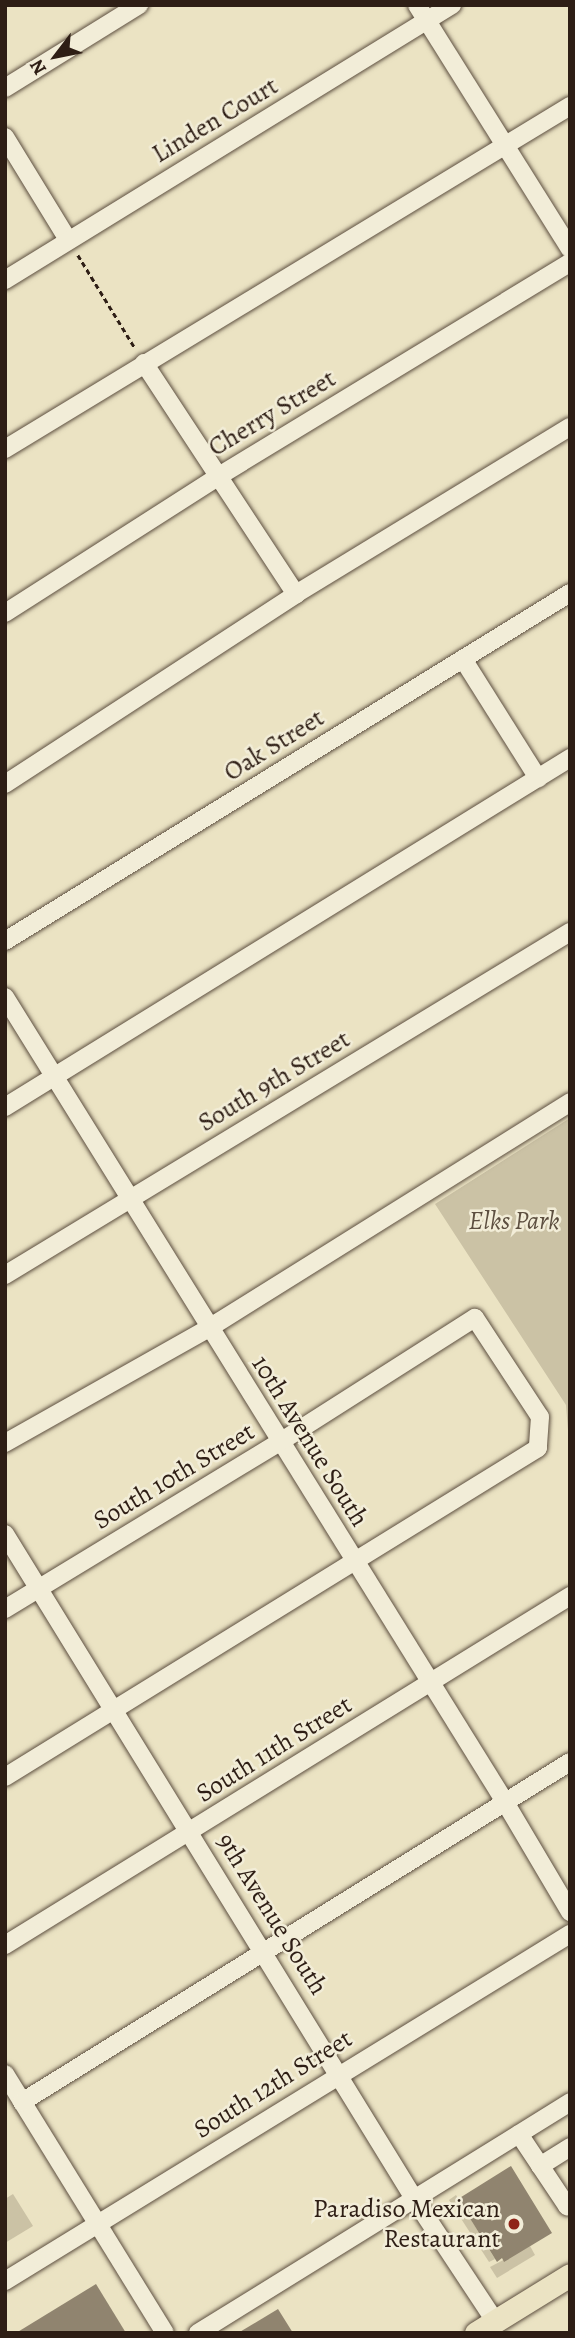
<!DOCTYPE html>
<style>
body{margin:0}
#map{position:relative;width:575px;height:2338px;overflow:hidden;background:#ebe3c3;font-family:Alegreya,serif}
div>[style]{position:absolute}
.green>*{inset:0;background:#cbc2a5}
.building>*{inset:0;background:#90846f}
.path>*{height:2.5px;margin-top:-1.25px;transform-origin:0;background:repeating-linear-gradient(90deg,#2e1e15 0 5px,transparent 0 8.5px)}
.roads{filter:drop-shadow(0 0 2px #5d4f40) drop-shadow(0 0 2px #5d4f40)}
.minor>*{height:18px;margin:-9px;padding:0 9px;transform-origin:9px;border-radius:9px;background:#f2edd8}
.major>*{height:23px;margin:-11.5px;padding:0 11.5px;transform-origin:11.5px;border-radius:11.5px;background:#ebe3c3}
.dots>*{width:19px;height:19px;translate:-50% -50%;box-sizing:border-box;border:4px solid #f2edd8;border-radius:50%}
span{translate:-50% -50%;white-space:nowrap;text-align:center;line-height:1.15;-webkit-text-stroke:5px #f2edd8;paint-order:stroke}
.street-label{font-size:26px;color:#2e1e15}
.park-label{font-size:26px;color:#5d4f40;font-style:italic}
.poi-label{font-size:26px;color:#2e1e15}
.right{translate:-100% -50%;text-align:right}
.frame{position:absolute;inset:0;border:7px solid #2e1e15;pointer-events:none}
.north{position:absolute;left:21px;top:21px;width:70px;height:70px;-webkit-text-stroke:5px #f2edd8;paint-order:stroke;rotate:238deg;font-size:19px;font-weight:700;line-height:28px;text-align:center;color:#2e1e15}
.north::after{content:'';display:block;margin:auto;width:24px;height:32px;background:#2e1e15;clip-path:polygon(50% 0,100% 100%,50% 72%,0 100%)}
</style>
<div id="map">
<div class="green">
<i style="clip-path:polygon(570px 1118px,570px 1456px,566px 1405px,435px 1204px)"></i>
<i style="clip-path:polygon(13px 2194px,33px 2226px,5px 2243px,5px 2199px)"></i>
<i style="clip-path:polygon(456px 2195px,495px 2259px,489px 2262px,449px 2200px)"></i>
<i style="clip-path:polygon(530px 2246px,535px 2255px,497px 2278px,490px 2267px)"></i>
</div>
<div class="building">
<i style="clip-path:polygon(511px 2166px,552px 2233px,504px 2262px,502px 2258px,497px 2262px,458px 2199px)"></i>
<i style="clip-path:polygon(96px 2284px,126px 2333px,16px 2333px)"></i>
<i style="clip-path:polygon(278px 2309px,293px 2333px,238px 2333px)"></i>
</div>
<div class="path">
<i style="left:78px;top:255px;width:109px;rotate:58.5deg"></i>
</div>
<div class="roads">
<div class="minor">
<i style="left:417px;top:5px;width:288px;rotate:57.9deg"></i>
<i style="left:5px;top:88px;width:158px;rotate:-31.8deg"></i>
<i style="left:5px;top:137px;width:121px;rotate:58.5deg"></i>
<i style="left:5px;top:280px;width:525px;rotate:-31.6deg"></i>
<i style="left:144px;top:363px;width:277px;rotate:56.7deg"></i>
<i style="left:5px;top:449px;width:661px;rotate:-31.26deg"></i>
<i style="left:5px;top:613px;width:254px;rotate:-32.6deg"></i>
<i style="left:219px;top:476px;width:411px;rotate:-31.3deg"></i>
<i style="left:463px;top:659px;width:141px;rotate:57.8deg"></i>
<i style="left:5px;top:784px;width:348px;rotate:-33.1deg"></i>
<i style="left:296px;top:594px;width:321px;rotate:-31.4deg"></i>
<i style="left:5px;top:941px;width:664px;rotate:-31.63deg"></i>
<i style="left:5px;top:997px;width:948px;rotate:58.15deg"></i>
<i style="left:505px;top:1802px;width:128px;rotate:59.4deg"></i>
<i style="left:5px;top:1107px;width:664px;rotate:-31.7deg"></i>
<i style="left:5px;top:1275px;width:661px;rotate:-31.26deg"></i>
<i style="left:5px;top:1443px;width:234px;rotate:-29.4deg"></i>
<i style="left:209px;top:1328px;width:426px;rotate:-32deg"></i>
<i style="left:5px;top:1534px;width:782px;rotate:58.38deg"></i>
<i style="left:415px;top:2200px;width:145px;rotate:56.5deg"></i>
<i style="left:5px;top:1609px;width:322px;rotate:-31.3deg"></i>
<i style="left:280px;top:1442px;width:231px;rotate:-32.5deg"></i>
<i style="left:475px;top:1318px;width:118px;rotate:56.7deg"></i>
<i style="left:540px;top:1417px;width:31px;rotate:94deg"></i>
<i style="left:538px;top:1448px;width:626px;rotate:148.31deg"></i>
<i style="left:5px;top:1945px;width:664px;rotate:-31.7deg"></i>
<i style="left:5px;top:2074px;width:304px;rotate:58.3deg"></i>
<i style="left:22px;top:2102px;width:645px;rotate:-31.82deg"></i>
<i style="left:519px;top:2134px;width:87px;rotate:56.3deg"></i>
<i style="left:567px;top:2206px;width:4px;rotate:-34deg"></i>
<i style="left:540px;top:2166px;width:36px;rotate:-32deg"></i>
<i style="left:5px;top:2281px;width:663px;rotate:-31.56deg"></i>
<i style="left:198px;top:2333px;width:438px;rotate:-31.8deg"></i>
</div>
<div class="major">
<i style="left:476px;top:2333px;width:110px;rotate:-31.7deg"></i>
</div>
</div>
<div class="dots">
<i style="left:514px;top:2224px;background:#8f2418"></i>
</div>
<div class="street-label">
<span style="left:215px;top:120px;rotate:-31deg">Linden Court</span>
<span style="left:272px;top:413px;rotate:-31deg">Cherry Street</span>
<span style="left:274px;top:745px;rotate:-32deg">Oak Street</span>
<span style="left:274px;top:1081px;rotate:-31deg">South 9th Street</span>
<span style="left:310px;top:1441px;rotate:58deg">10th Avenue South</span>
<span style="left:174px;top:1476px;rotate:-31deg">South 10th Street</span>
<span style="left:274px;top:1749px;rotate:-32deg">South 11th Street</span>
<span style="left:272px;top:1914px;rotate:58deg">9th Avenue South</span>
<span style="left:273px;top:2084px;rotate:-32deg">South 12th Street</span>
</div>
<div class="park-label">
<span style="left:514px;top:1221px">Elks Park</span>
</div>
<div class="poi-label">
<span class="right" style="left:500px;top:2224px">Paradiso Mexican<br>Restaurant</span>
</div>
<div class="frame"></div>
<div class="north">N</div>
</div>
